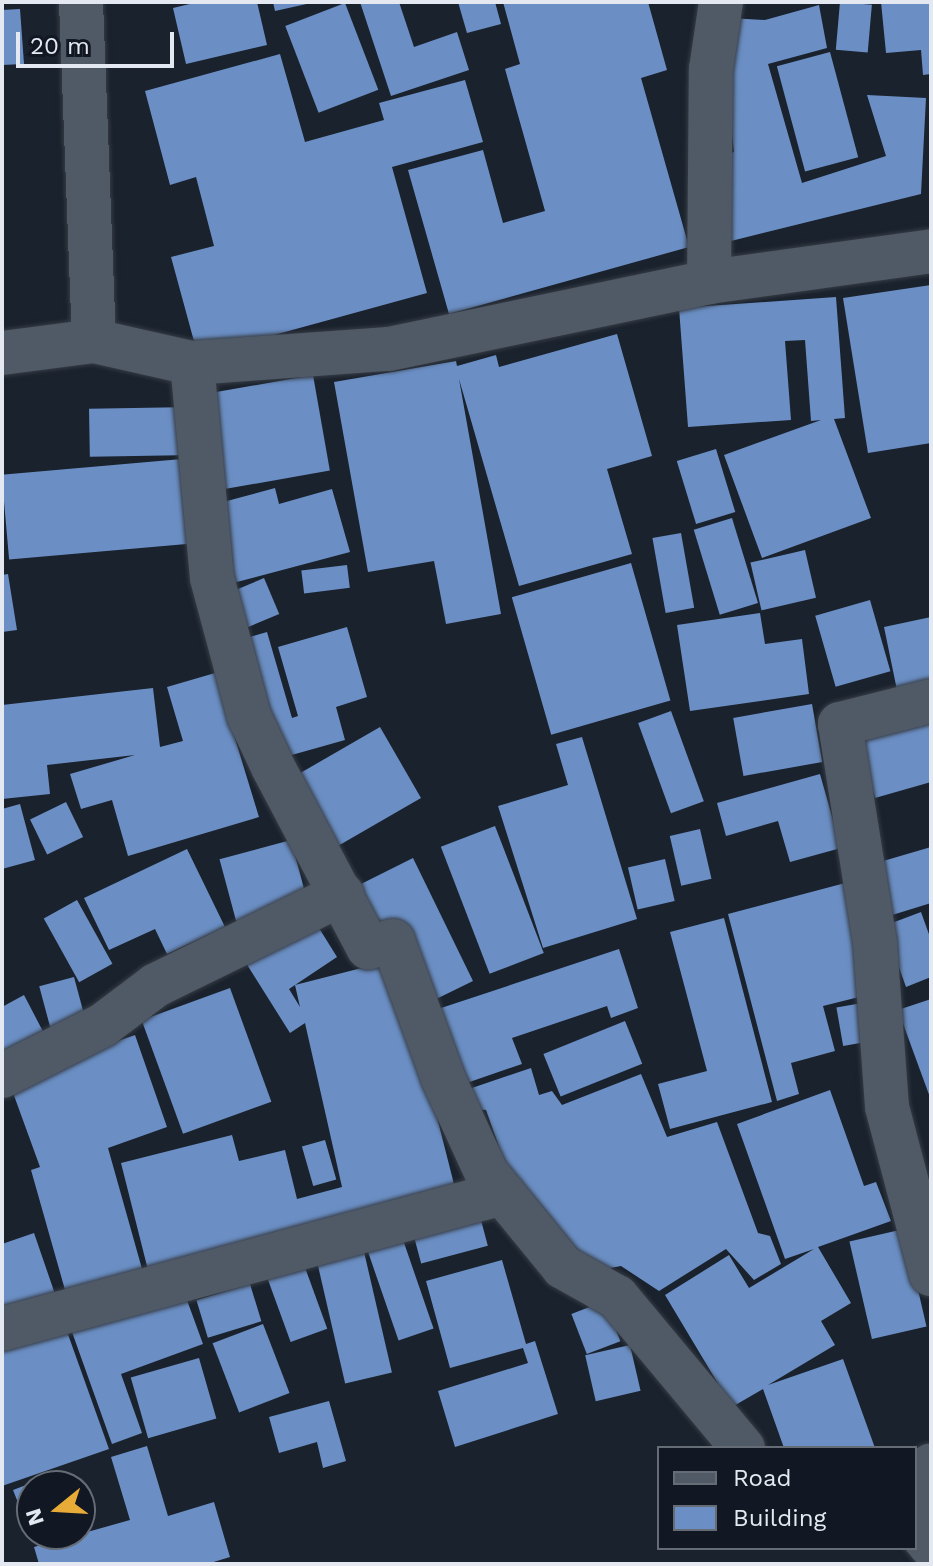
<!DOCTYPE html>
<style>
body{margin:0}
#map{position:relative;width:933px;height:1566px;overflow:hidden;background:#1a222d;font-family:"Work Sans",sans-serif}
div>[style]{position:absolute}
.building>*{inset:0;background:#6b8fc5;transform-origin:0 0}
.roads{filter:drop-shadow(0 0 2px #363c45) drop-shadow(0 0 2px #363c45)}
.minor>*{height:44px;margin:-22px;padding:0 22px;transform-origin:22px;border-radius:22px;background:#505966}
span{translate:-50% -50%;white-space:nowrap;text-align:center;line-height:1.15;-webkit-text-stroke:8px #111823;paint-order:stroke}
.frame{position:absolute;inset:0;border:4px solid #e4e9f1;pointer-events:none}
.legend{position:absolute;left:657px;top:1446px;width:260px;height:104px;box-sizing:border-box;background:#111823;border:2px solid #656c75;margin:0;padding:10px 14px;list-style:none;font-size:24px;color:#e4e9f1}
.legend li{display:flex;align-items:center;gap:16px;height:40px}
.legend b{width:40px;border:2px solid #656c75}
.north{position:absolute;left:16px;top:1470px;width:80px;height:80px;box-sizing:border-box;background:#111823;border:2px solid #656c75;border-radius:50%;rotate:252deg;font-size:22px;font-weight:700;line-height:32px;text-align:center;color:#e4e9f1}
.north::after{content:'';display:block;margin:auto;width:28px;height:36px;background:#e9ab38;clip-path:polygon(50% 0,100% 100%,50% 72%,0 100%)}
.scale{position:absolute;left:16px;top:32px;width:158px;height:36px;box-sizing:border-box;border:4px solid #e4e9f1;border-top:0;padding-left:10px;font-size:24px;line-height:28px;white-space:nowrap;color:#e4e9f1;-webkit-text-stroke:6px #111823;paint-order:stroke}
</style>
<div id="map">
<div class="building">
<i style="clip-path:polygon(198px 2px,257px 2px,267px 45px,186px 64px,173px 8px)"></i>
<i style="clip-path:polygon(273px 2px,311px 2px,311px 3px,275px 11px)"></i>
<i style="clip-path:polygon(360px 2px,399px 2px,414px 47px,457px 32px,469px 70px,391px 96px)"></i>
<i style="clip-path:polygon(458px 2px,495px 2px,501px 24px,467px 33px)"></i>
<i style="clip-path:polygon(503px 2px,648px 2px,667px 70px,641px 78px,689px 247px,449px 314px,408px 170px,483px 150px,503px 223px,545px 211px,505px 69px,520px 64px)"></i>
<i style="left:840px;top:2px;width:32px;height:48px;rotate:5deg"></i>
<i style="clip-path:polygon(881px 2px,931px 2px,931px 74px,923px 75px,921px 50px,886px 53px)"></i>
<i style="left:345px;top:3px;width:93px;height:64px;rotate:69deg"></i>
<i style="clip-path:polygon(819px 5px,827px 48px,768px 64px,802px 183px,886px 156px,867px 95px,926px 98px,921px 194px,727px 242px,718px 157px,734px 152px,727px 88px,728px 18px,765px 20px)"></i>
<i style="clip-path:polygon(20px 9px,24px 64px,2px 65px,2px 10px)"></i>
<i style="left:830px;top:52px;width:109px;height:55px;rotate:75deg"></i>
<i style="clip-path:polygon(280px 54px,305px 142px,384px 120px,379px 103px,465px 80px,483px 142px,392px 167px,427px 293px,198px 356px,171px 257px,214px 246px,196px 177px,170px 185px,145px 91px)"></i>
<i style="clip-path:polygon(931px 285px,931px 443px,868px 453px,843px 298px)"></i>
<i style="clip-path:polygon(836px 297px,845px 418px,834px 419px,871px 518px,762px 558px,724px 455px,821px 420px,811px 421px,805px 340px,785px 341px,791px 420px,688px 427px,679px 308px)"></i>
<i style="clip-path:polygon(617px 334px,652px 456px,607px 469px,632px 554px,519px 586px,459px 379px,501px 614px,446px 624px,434px 561px,368px 572px,334px 382px,456px 361px,457px 366px,496px 355px,499px 367px)"></i>
<i style="left:313px;top:375px;width:97px;height:114px;rotate:80deg"></i>
<i style="left:193px;top:407px;width:48px;height:104px;rotate:89deg"></i>
<i style="left:716px;top:449px;width:66px;height:41px;rotate:73deg"></i>
<i style="left:182px;top:459px;width:85px;height:181px;rotate:85deg"></i>
<i style="clip-path:polygon(275px 488px,279px 504px,332px 489px,350px 552px,233px 583px,212px 505px)"></i>
<i style="left:732px;top:518px;width:89px;height:40px;rotate:73deg"></i>
<i style="left:681px;top:533px;width:76px;height:29px;rotate:80deg"></i>
<i style="left:805px;top:550px;width:49px;height:56px;rotate:77deg"></i>
<i style="left:631px;top:563px;width:143px;height:124px;rotate:74deg"></i>
<i style="left:347px;top:565px;width:23px;height:46px;rotate:83deg"></i>
<i style="clip-path:polygon(8px 574px,17px 630px,2px 632px,2px 575px)"></i>
<i style="left:264px;top:578px;width:39px;height:45px;rotate:67deg"></i>
<i style="left:870px;top:600px;width:74px;height:57px;rotate:74deg"></i>
<i style="clip-path:polygon(760px 613px,765px 644px,802px 639px,809px 694px,690px 711px,677px 625px)"></i>
<i style="clip-path:polygon(931px 617px,931px 688px,898px 695px,884px 627px)"></i>
<i style="clip-path:polygon(347px 627px,367px 697px,336px 707px,345px 740px,274px 760px,239px 640px,267px 632px,292px 718px,298px 716px,278px 647px)"></i>
<i style="clip-path:polygon(215px 673px,259px 817px,128px 856px,112px 800px,81px 809px,70px 774px,135px 755px,47px 765px,50px 794px,2px 799px,2px 705px,153px 688px,160px 747px,183px 741px,167px 687px)"></i>
<i style="left:812px;top:704px;width:59px;height:80px;rotate:80deg"></i>
<i style="left:671px;top:711px;width:96px;height:35px;rotate:70deg"></i>
<i style="clip-path:polygon(931px 718px,931px 782px,875px 798px,858px 740px)"></i>
<i style="left:380px;top:727px;width:82px;height:96px;rotate:60deg"></i>
<i style="clip-path:polygon(582px 737px,637px 919px,543px 948px,498px 806px,568px 785px,556px 744px)"></i>
<i style="clip-path:polygon(820px 774px,841px 848px,790px 862px,778px 821px,726px 836px,717px 803px)"></i>
<i style="left:66px;top:802px;width:39px;height:40px;rotate:64deg"></i>
<i style="clip-path:polygon(20px 804px,35px 860px,2px 869px,2px 809px)"></i>
<i style="left:495px;top:826px;width:136px;height:58px;rotate:69deg"></i>
<i style="left:700px;top:829px;width:51px;height:31px;rotate:77deg"></i>
<i style="left:291px;top:840px;width:67px;height:74px;rotate:75deg"></i>
<i style="clip-path:polygon(931px 847px,931px 903px,889px 916px,873px 864px)"></i>
<i style="clip-path:polygon(187px 849px,225px 927px,167px 954px,155px 929px,109px 950px,84px 898px)"></i>
<i style="clip-path:polygon(413px 858px,473px 981px,426px 1004px,368px 934px,347px 891px)"></i>
<i style="left:665px;top:859px;width:43px;height:38px;rotate:77deg"></i>
<i style="clip-path:polygon(849px 882px,879px 992px,823px 1006px,835px 1051px,791px 1063px,799px 1094px,777px 1101px,728px 914px)"></i>
<i style="left:77px;top:900px;width:73px;height:38px;rotate:61deg"></i>
<i style="clip-path:polygon(921px 912px,931px 940px,931px 977px,906px 987px,884px 926px)"></i>
<i style="clip-path:polygon(724px 918px,772px 1102px,670px 1129px,658px 1084px,707px 1071px,670px 932px)"></i>
<i style="clip-path:polygon(314px 920px,337px 957px,289px 989px,300px 1007px,295px 985px,397px 959px,458px 1200px,150px 1278px,121px 1163px,232px 1135px,239px 1161px,285px 1150px,297px 1199px,342px 1187px,305px 1023px,290px 1033px,246px 963px)"></i>
<i style="clip-path:polygon(619px 949px,638px 1008px,611px 1018px,607px 1006px,512px 1038px,522px 1064px,455px 1087px,429px 1012px)"></i>
<i style="left:74px;top:977px;width:43px;height:36px;rotate:75deg"></i>
<i style="left:230px;top:988px;width:121px;height:94px;rotate:70deg"></i>
<i style="clip-path:polygon(24px 995px,49px 1043px,2px 1062px,2px 1007px)"></i>
<i style="clip-path:polygon(931px 999px,931px 1100px,898px 1010px)"></i>
<i style="left:862px;top:1003px;width:39px;height:26px;rotate:80deg"></i>
<i style="left:625px;top:1021px;width:46px;height:88px;rotate:68deg"></i>
<i style="clip-path:polygon(135px 1035px,167px 1127px,108px 1148px,144px 1276px,67px 1297px,31px 1170px,40px 1167px,8px 1079px)"></i>
<i style="clip-path:polygon(531px 1068px,539px 1095px,552px 1091px,562px 1105px,641px 1074px,667px 1137px,717px 1122px,758px 1233px,770px 1236px,781px 1264px,754px 1280px,726px 1249px,659px 1291px,621px 1266px,605px 1269px,579px 1252px,504px 1161px,486px 1110px,471px 1109px,466px 1090px)"></i>
<i style="clip-path:polygon(830px 1090px,864px 1186px,876px 1182px,891px 1221px,818px 1247px,851px 1303px,821px 1321px,835px 1345px,768px 1385px,843px 1359px,875px 1448px,784px 1448px,763px 1389px,732px 1407px,665px 1295px,729px 1255px,749px 1288px,814px 1249px,785px 1259px,737px 1124px)"></i>
<i style="left:325px;top:1140px;width:41px;height:24px;rotate:74deg"></i>
<i style="left:478px;top:1209px;width:38px;height:69px;rotate:75deg"></i>
<i style="left:904px;top:1229px;width:100px;height:56px;rotate:77deg"></i>
<i style="clip-path:polygon(34px 1233px,55px 1294px,2px 1313px,2px 1244px)"></i>
<i style="left:401px;top:1234px;width:100px;height:37px;rotate:71deg"></i>
<i style="left:362px;top:1243px;width:133px;height:48px;rotate:77deg"></i>
<i style="clip-path:polygon(502px 1260px,526px 1344px,535px 1341px,558px 1414px,455px 1447px,438px 1391px,528px 1363px,523px 1348px,450px 1368px,426px 1281px)"></i>
<i style="left:303px;top:1262px;width:71px;height:39px;rotate:70deg"></i>
<i style="left:250px;top:1284px;width:39px;height:56px;rotate:73deg"></i>
<i style="clip-path:polygon(184px 1292px,203px 1344px,121px 1374px,142px 1433px,112px 1444px,72px 1332px)"></i>
<i style="left:605px;top:1301px;width:43px;height:36px;rotate:69deg"></i>
<i style="left:263px;top:1324px;width:74px;height:54px;rotate:69deg"></i>
<i style="clip-path:polygon(65px 1326px,109px 1449px,2px 1486px,2px 1348px)"></i>
<i style="left:630px;top:1345px;width:47px;height:46px;rotate:77deg"></i>
<i style="left:199px;top:1358px;width:63px;height:71px;rotate:74deg"></i>
<i style="clip-path:polygon(329px 1401px,346px 1461px,323px 1468px,317px 1442px,279px 1453px,269px 1417px)"></i>
<i style="clip-path:polygon(147px 1446px,168px 1516px,214px 1502px,230px 1557px,207px 1564px,39px 1564px,34px 1547px,130px 1520px,111px 1457px)"></i>
<i style="clip-path:polygon(58px 1473px,63px 1486px,32px 1486px,32px 1538px,13px 1490px)"></i>
</div>
<div class="roads">
<div class="minor">
<i style="left:709px;top:282px;width:213px;rotate:-89.5deg"></i>
<i style="left:711px;top:69px;width:68px;rotate:-81.5deg"></i>
<i style="left:94px;top:341px;width:100px;rotate:12.7deg"></i>
<i style="left:192px;top:363px;width:197px;rotate:-4.1deg"></i>
<i style="left:389px;top:349px;width:327px;rotate:-11.8deg"></i>
<i style="left:709px;top:282px;width:224px;rotate:-7.9deg"></i>
<i style="left:2px;top:353px;width:93px;rotate:-7.4deg"></i>
<i style="left:94px;top:341px;width:339px;rotate:-92.2deg"></i>
<i style="left:192px;top:363px;width:216px;rotate:84.7deg"></i>
<i style="left:212px;top:578px;width:143px;rotate:75deg"></i>
<i style="left:249px;top:716px;width:56px;rotate:64.8deg"></i>
<i style="left:273px;top:767px;width:204px;rotate:62.2deg"></i>
<i style="left:368px;top:947px;width:26px;rotate:-13deg"></i>
<i style="left:393px;top:941px;width:146px;rotate:69.9deg"></i>
<i style="left:443px;top:1078px;width:106px;rotate:65.4deg"></i>
<i style="left:487px;top:1174px;width:120px;rotate:50.7deg"></i>
<i style="left:563px;top:1267px;width:62px;rotate:29.1deg"></i>
<i style="left:617px;top:1297px;width:197px;rotate:50.2deg"></i>
<i style="left:931px;top:701px;width:94px;rotate:165.8deg"></i>
<i style="left:840px;top:724px;width:222px;rotate:80.9deg"></i>
<i style="left:875px;top:943px;width:164px;rotate:85.8deg"></i>
<i style="left:887px;top:1107px;width:173px;rotate:75.2deg"></i>
<i style="left:2px;top:1076px;width:113px;rotate:-26.8deg"></i>
<i style="left:103px;top:1025px;width:66px;rotate:-37deg"></i>
<i style="left:156px;top:985px;width:207px;rotate:-26.1deg"></i>
<i style="left:2px;top:1329px;width:519px;rotate:-15.19deg"></i>
<i style="left:915px;top:1492px;width:31px;rotate:-59deg"></i>
<i style="left:915px;top:1526px;width:26px;rotate:51deg"></i>
</div>
</div>
<div class="frame"></div>
<ul class="legend">
<li><b style="height:10px;background:#505966"></b>Road</li>
<li><b style="height:22px;background:#6b8fc5"></b>Building</li>
</ul>
<div class="north">N</div>
<div class="scale">20 m</div>
</div>
